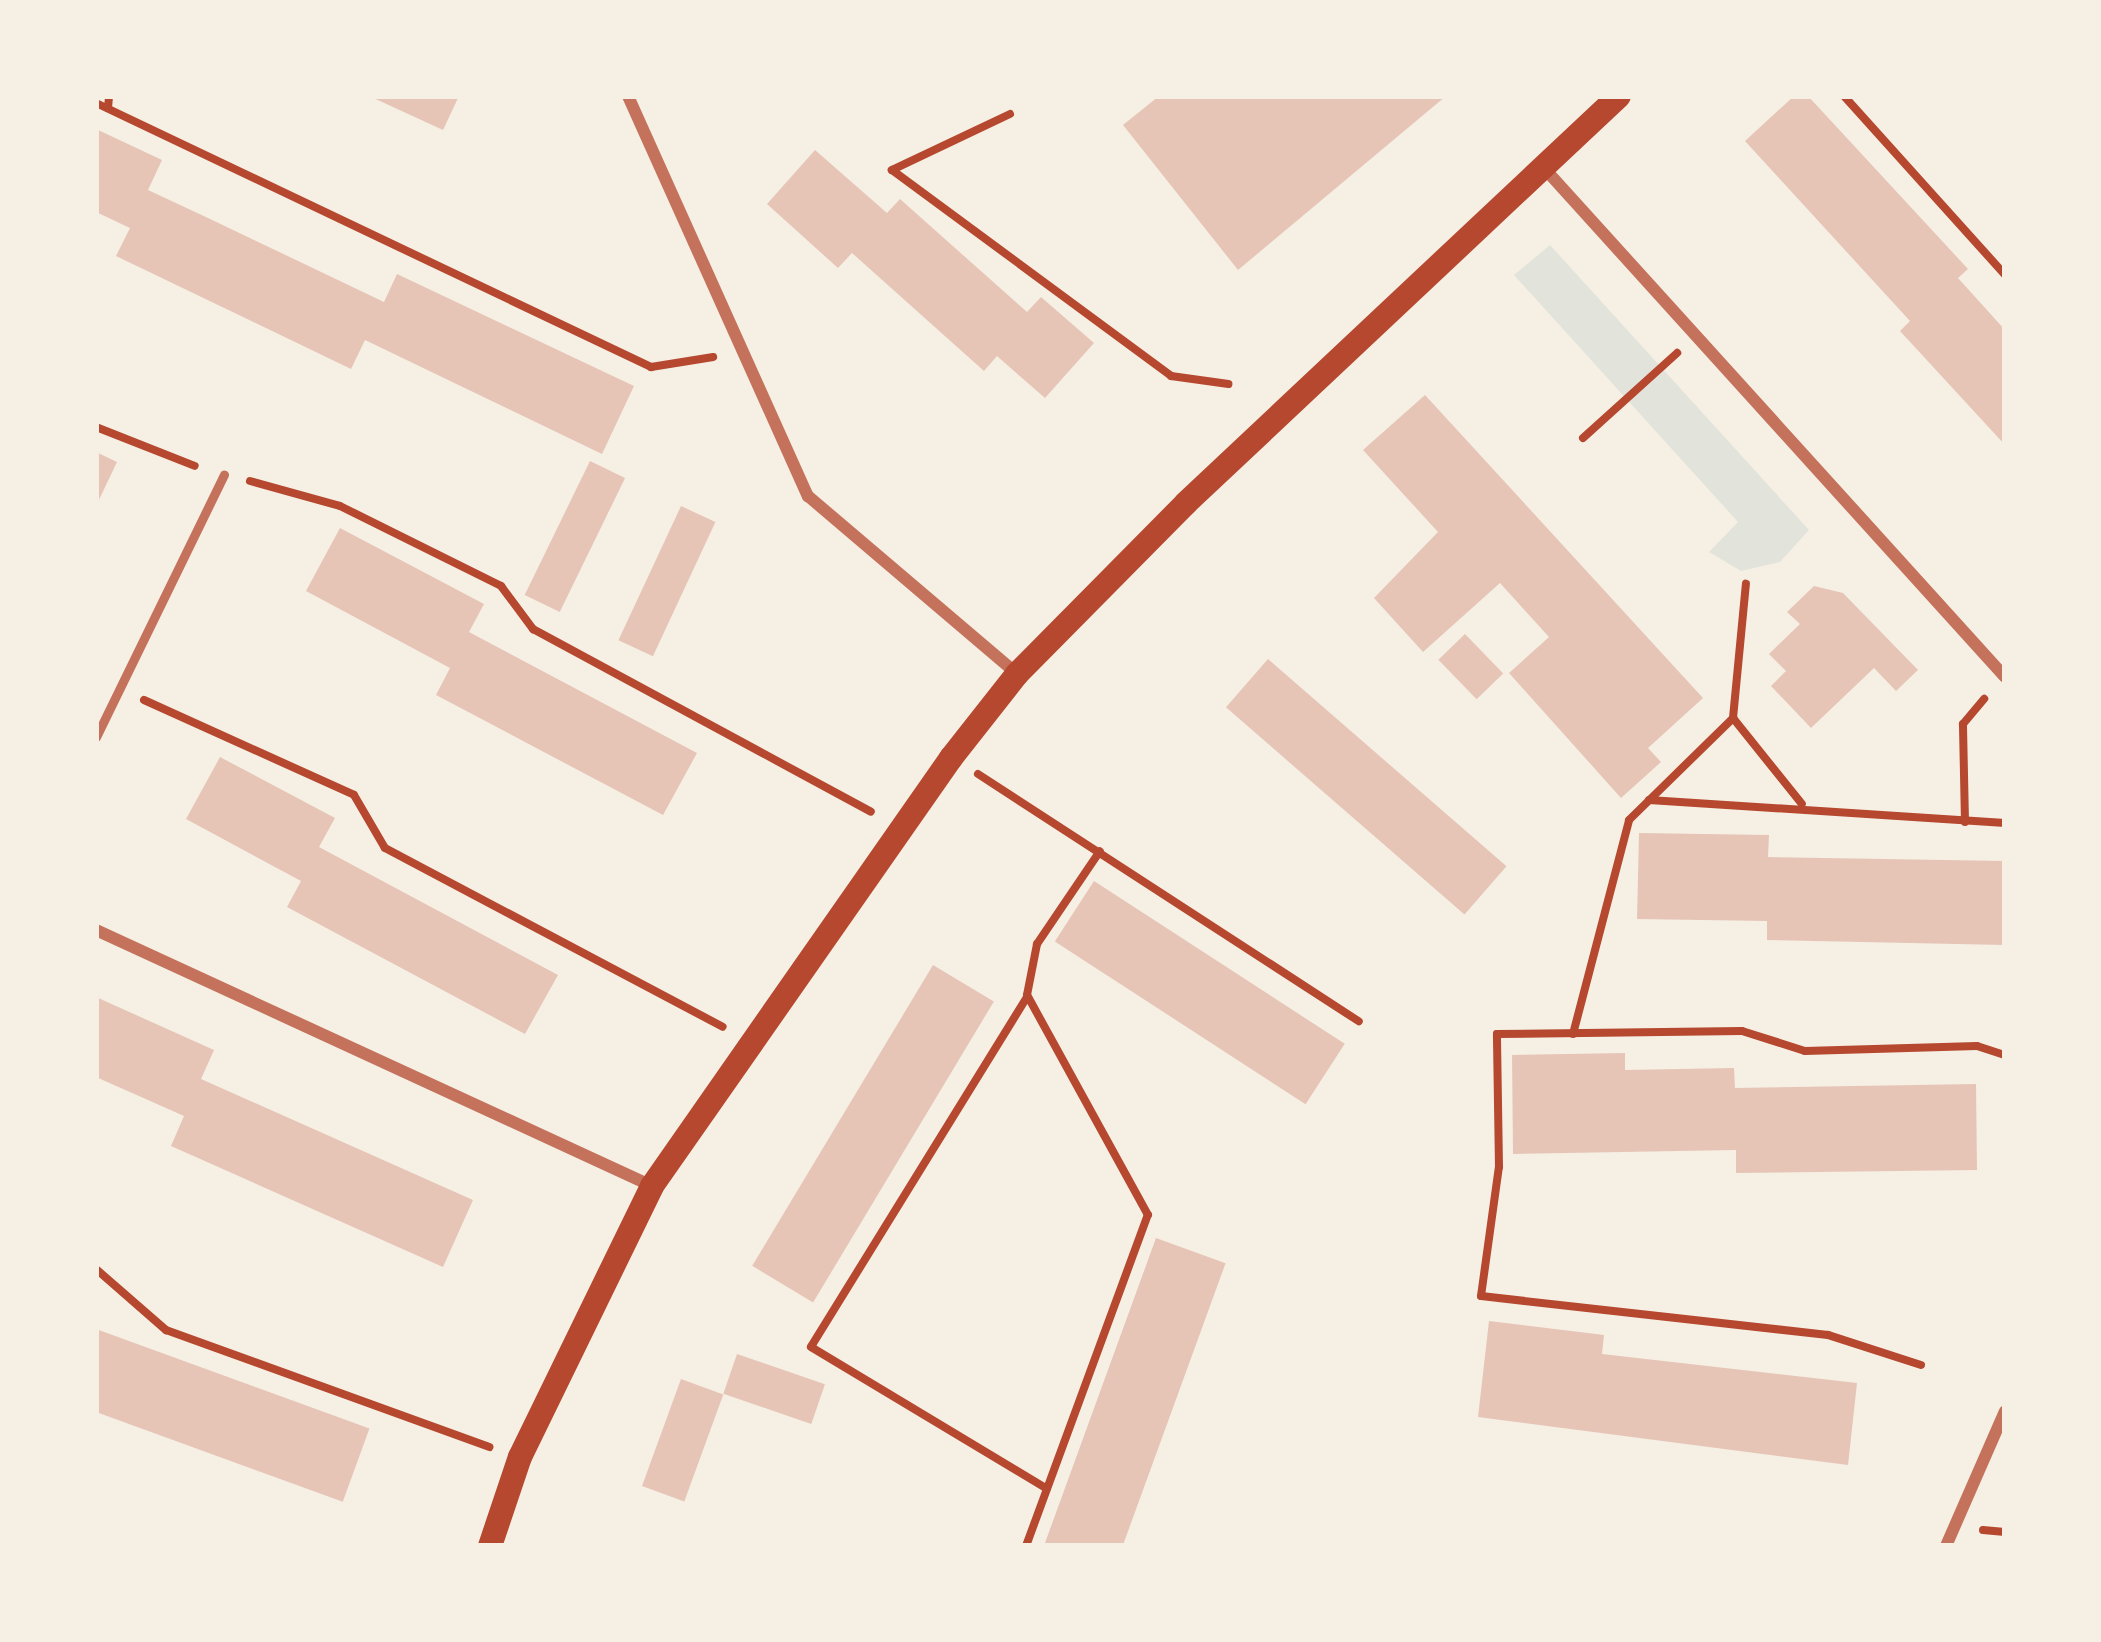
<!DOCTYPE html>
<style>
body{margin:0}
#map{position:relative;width:2101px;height:1642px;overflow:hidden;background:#f6efe4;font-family:Signika,sans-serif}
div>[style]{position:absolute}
.green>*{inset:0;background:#e2e4dc}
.building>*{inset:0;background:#e6c5b7;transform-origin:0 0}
.path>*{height:8px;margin:-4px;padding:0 4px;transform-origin:4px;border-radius:4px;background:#b5482f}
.service>*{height:9px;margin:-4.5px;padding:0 4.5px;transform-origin:4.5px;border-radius:4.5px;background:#c5725c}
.minor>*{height:12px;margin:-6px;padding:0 6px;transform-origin:6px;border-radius:6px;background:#c5725c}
.secondary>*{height:24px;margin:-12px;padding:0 12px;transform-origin:12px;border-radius:12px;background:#b5482f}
span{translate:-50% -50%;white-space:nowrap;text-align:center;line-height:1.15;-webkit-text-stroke:12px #f6efe4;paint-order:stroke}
.frame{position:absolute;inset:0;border:99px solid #f6efe4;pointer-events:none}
</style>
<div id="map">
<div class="green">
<i style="clip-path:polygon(1550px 245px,1809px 530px,1780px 562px,1741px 571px,1709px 552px,1738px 522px,1514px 275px)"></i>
</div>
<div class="building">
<i style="clip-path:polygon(369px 96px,459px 96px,443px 130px)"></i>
<i style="clip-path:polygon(1159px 96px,1446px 96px,1238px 270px,1123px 125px)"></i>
<i style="clip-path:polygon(1794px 96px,1808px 96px,1968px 269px,1958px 278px,2005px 330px,2005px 445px,1900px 331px,1910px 321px,1745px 141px)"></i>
<i style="clip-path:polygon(96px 129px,162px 160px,148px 190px,208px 218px,384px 302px,397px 274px,634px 386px,602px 454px,365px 340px,351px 369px,116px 256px,130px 228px,96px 212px)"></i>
<i style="clip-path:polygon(815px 150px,887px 213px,900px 199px,1027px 312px,1041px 297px,1094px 343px,1045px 398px,997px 356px,984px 371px,852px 253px,838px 268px,767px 204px)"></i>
<i style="clip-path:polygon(1425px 395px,1703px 698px,1648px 748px,1661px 762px,1621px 798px,1509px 673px,1549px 637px,1500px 583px,1423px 652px,1374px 598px,1438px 532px,1363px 450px)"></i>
<i style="clip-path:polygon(96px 452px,117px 462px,96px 506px)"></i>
<i style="left:590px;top:461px;width:39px;height:149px;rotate:26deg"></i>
<i style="left:681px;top:506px;width:38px;height:148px;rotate:25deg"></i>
<i style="clip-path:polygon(340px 528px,484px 604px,469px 632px,697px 753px,663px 815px,436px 695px,450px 668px,306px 591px)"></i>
<i style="clip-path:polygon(1814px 586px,1843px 593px,1918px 670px,1896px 691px,1874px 668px,1811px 728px,1771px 686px,1786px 671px,1769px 654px,1800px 624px,1787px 612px)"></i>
<i style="left:1465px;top:634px;width:55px;height:37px;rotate:46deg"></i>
<i style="left:1268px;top:659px;width:316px;height:64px;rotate:41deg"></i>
<i style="clip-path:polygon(220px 757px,335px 818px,319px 847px,558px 975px,525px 1034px,287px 907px,301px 881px,186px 819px)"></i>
<i style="clip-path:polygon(1639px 833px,1769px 835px,1768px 857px,2005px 861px,2005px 945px,1767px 940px,1767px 921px,1637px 919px)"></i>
<i style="left:1094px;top:881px;width:299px;height:72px;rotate:33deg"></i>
<i style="left:933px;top:965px;width:71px;height:351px;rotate:31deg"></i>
<i style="clip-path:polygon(96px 997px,214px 1050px,201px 1079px,473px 1200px,443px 1267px,171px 1146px,184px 1116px,96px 1077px)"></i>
<i style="clip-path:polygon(1625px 1053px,1625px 1070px,1734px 1068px,1735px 1088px,1976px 1084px,1977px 1170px,1736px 1173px,1736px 1150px,1513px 1154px,1512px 1055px)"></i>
<i style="left:1156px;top:1238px;width:74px;height:327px;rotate:20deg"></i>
<i style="clip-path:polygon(1489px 1321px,1604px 1335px,1602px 1354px,1857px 1383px,1848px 1465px,1478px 1417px)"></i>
<i style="left:96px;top:1329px;width:291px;height:78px;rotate:20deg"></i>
<i style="left:737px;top:1354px;width:93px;height:42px;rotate:19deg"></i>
<i style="left:681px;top:1379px;width:45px;height:114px;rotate:20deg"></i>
</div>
<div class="path">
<i style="left:1844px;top:96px;width:241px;rotate:48deg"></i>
<i style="left:96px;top:103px;width:615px;rotate:25.44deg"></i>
<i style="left:651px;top:367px;width:63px;rotate:-9.2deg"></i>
<i style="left:108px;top:108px;width:12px;rotate:-85deg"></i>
<i style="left:1010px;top:114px;width:131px;rotate:154.6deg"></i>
<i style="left:892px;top:170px;width:347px;rotate:36.4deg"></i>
<i style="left:1171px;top:376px;width:58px;rotate:8deg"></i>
<i style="left:96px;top:427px;width:106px;rotate:21.5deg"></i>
<i style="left:1583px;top:438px;width:127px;rotate:-42.1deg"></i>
<i style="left:250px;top:481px;width:93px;rotate:15.5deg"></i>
<i style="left:340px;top:506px;width:180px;rotate:26.4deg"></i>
<i style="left:501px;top:586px;width:54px;rotate:53.3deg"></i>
<i style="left:533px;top:629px;width:384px;rotate:28.4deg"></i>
<i style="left:144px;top:700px;width:230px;rotate:24.3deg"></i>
<i style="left:354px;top:795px;width:61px;rotate:59.7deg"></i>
<i style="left:385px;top:848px;width:382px;rotate:27.9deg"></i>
<i style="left:1733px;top:718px;width:110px;rotate:51.3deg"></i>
<i style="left:978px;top:774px;width:454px;rotate:33deg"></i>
<i style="left:1649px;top:800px;width:357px;rotate:3.7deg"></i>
<i style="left:1965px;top:822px;width:98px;rotate:-91.2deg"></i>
<i style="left:1963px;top:724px;width:33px;rotate:-50deg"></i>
<i style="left:1027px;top:997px;width:411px;rotate:121.7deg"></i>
<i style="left:811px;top:1347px;width:275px;rotate:31deg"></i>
<i style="left:1573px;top:1034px;width:221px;rotate:-75.3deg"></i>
<i style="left:1629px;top:820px;width:146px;rotate:-44.4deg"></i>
<i style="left:1733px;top:718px;width:135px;rotate:-84.5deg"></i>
<i style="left:96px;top:1269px;width:93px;rotate:41.1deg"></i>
<i style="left:166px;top:1330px;width:344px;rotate:19.9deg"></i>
<i style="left:1921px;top:1365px;width:98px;rotate:-162.1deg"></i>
<i style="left:1828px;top:1335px;width:349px;rotate:-173.6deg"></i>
<i style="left:1481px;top:1296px;width:130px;rotate:-82.1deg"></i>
<i style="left:1499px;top:1167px;width:133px;rotate:-90.9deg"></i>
<i style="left:1497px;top:1034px;width:245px;rotate:-0.7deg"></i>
<i style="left:1742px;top:1031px;width:66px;rotate:17.6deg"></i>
<i style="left:1805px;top:1051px;width:172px;rotate:-1.7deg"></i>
<i style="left:1977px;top:1046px;width:29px;rotate:18deg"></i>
<i style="left:1983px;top:1530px;width:22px;rotate:5deg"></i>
<i style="left:1026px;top:1546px;width:353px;rotate:-69.8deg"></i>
<i style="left:1148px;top:1215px;width:251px;rotate:-118.8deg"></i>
<i style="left:1027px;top:995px;width:52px;rotate:-78.9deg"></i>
<i style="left:1037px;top:944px;width:112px;rotate:-55.9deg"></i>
</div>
<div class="service">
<i style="left:96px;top:737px;width:292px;rotate:-64deg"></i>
</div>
<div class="minor">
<i style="left:628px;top:96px;width:439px;rotate:65.8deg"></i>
<i style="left:808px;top:496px;width:273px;rotate:40.4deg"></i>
<i style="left:1545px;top:169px;width:685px;rotate:47.84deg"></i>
<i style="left:96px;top:930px;width:612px;rotate:24.72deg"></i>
<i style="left:1946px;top:1546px;width:147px;rotate:-66.4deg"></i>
</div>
<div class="secondary">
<i style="left:490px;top:1546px;width:94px;rotate:-71.4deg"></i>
<i style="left:520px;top:1457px;width:301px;rotate:-64deg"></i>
<i style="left:652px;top:1186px;width:522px;rotate:-55.06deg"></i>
<i style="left:951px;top:758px;width:107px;rotate:-51.8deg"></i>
<i style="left:1017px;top:674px;width:240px;rotate:-45.3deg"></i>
<i style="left:1186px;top:503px;width:594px;rotate:-43.23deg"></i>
</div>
<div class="frame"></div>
</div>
